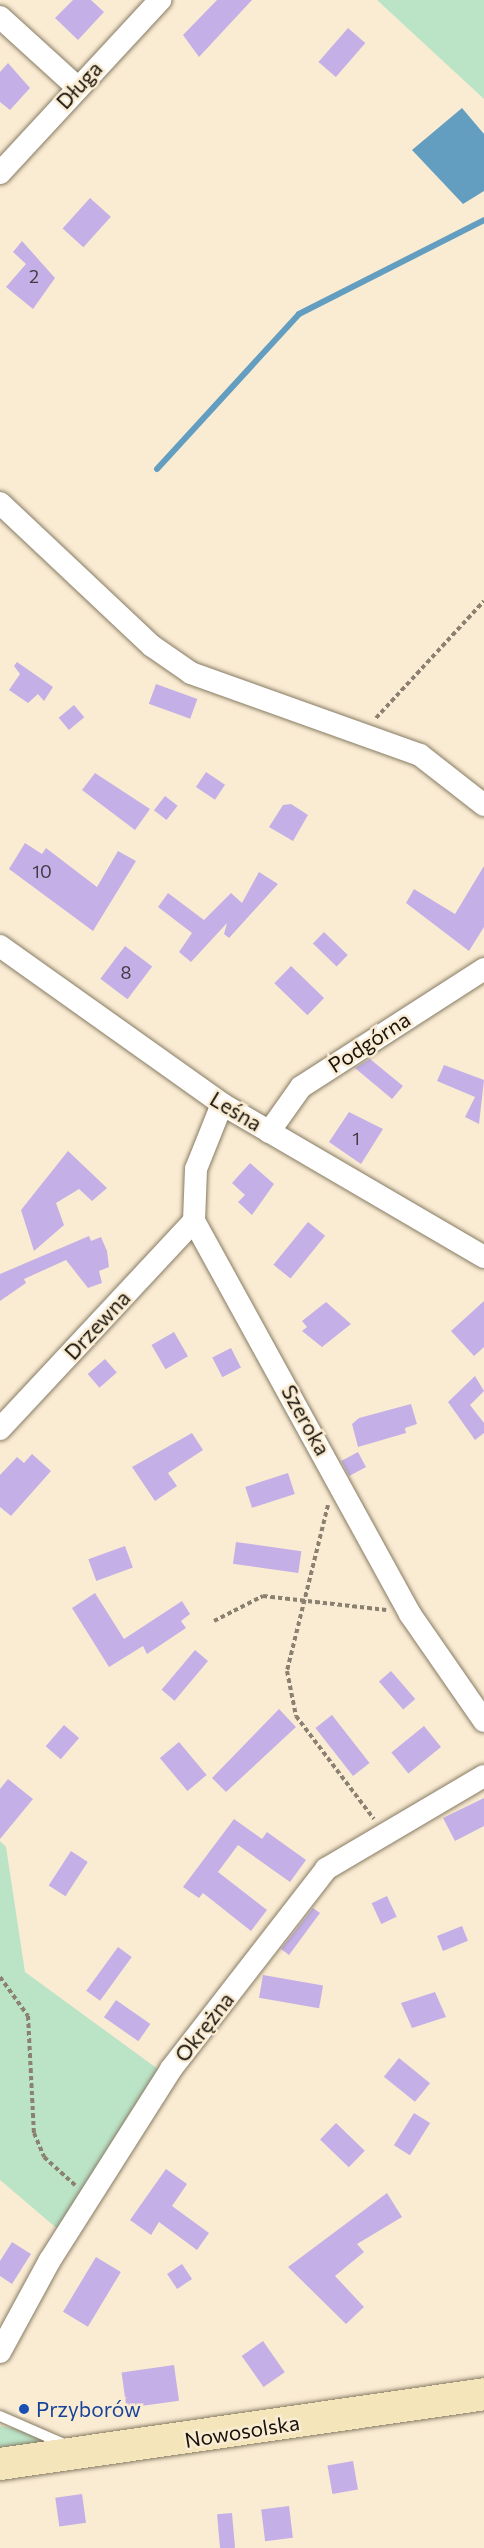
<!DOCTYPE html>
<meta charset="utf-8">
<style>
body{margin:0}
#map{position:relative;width:484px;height:2548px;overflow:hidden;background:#faecd3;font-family:Commissioner,sans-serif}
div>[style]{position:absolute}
.green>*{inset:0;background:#bbe4c7}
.water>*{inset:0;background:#639ec1}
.stream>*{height:6px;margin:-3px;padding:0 3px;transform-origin:3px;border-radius:3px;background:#639ec1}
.building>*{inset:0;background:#c4b0e7;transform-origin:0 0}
.path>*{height:4px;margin-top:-2px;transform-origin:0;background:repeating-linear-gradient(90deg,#8b8171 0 4.5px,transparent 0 7.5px)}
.roads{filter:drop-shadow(0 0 2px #877b64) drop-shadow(0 0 2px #877b64)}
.service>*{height:10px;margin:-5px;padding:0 5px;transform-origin:5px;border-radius:5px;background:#fff}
.minor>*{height:22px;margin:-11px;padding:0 11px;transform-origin:11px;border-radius:11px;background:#fff}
.secondary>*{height:32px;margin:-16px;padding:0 16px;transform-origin:16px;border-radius:16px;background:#f4e5bb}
.dots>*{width:16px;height:16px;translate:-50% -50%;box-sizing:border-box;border:3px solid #faecd3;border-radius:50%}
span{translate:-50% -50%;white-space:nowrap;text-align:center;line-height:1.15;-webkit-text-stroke:5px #faecd3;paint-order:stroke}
.number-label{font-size:18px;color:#433a42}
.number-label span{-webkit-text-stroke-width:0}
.street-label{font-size:21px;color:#18130b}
.transit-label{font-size:21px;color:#164399}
.left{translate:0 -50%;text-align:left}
</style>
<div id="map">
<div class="green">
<i style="clip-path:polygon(377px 0,484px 0,484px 99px)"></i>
<i style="clip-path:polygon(0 1841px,6px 1847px,25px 1972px,162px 2072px,60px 2231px,0 2180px)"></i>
<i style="clip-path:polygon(0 2426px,17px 2429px,54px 2443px,0 2453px)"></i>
</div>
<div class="water">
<i style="clip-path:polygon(462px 108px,484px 134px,484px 191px,463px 204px,412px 150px)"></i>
</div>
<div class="stream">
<i style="left:157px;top:469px;width:210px;rotate:-47.5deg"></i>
<i style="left:299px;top:314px;width:208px;rotate:-26.9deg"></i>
</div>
<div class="building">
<i style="clip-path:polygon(73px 0,91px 0,104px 12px,78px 40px,55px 18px)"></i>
<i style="clip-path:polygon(217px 0,252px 0,199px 57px,183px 35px)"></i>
<i style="left:348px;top:28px;width:23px;height:45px;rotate:41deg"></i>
<i style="clip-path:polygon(8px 63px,30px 88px,10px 110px,0 102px,0 72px)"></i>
<i style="left:90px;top:198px;width:28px;height:41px;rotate:42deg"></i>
<i style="clip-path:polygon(22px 241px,55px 278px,33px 309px,6px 287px,26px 264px,13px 252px)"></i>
<i style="clip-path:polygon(17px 662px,53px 687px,44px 701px,38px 694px,28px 703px,9px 690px,20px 674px,14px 666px)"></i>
<i style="left:156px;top:684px;width:44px;height:21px;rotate:20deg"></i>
<i style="left:74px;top:705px;width:16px;height:20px;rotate:50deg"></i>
<i style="left:206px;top:772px;width:23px;height:18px;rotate:34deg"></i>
<i style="clip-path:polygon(95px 773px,150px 809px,135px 830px,82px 790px)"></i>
<i style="left:165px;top:796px;width:16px;height:18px;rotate:38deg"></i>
<i style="clip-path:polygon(291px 804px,308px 815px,293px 841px,269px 827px,283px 805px)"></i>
<i style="clip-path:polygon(25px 843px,42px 854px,46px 848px,97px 887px,118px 851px,136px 861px,93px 931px,9px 869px)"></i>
<i style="clip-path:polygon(484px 866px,484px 927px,469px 951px,406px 903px,414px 889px,455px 914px)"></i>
<i style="clip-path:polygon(259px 872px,278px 884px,229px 938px,224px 934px,227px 923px,191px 962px,179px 952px,192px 933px,158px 907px,168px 893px,204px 920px,231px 893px,242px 903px)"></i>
<i style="left:324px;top:932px;width:33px;height:16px;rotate:44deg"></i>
<i style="left:125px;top:946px;width:34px;height:41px;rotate:37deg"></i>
<i style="left:291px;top:966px;width:46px;height:24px;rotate:44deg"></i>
<i style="clip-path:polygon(370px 1059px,403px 1086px,392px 1099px,355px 1068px)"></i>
<i style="clip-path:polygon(444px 1065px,484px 1080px,479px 1124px,465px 1117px,475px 1097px,437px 1081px)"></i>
<i style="clip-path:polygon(349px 1112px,383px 1129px,361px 1164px,329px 1142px)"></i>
<i style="clip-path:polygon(68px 1151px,107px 1188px,92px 1201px,79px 1189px,56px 1203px,64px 1225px,34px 1251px,21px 1210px)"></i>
<i style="clip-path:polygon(250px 1163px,274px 1184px,252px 1215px,238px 1202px,245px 1195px,232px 1183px)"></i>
<i style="left:308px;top:1222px;width:22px;height:55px;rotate:39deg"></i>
<i style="clip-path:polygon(89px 1236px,91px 1241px,101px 1237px,107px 1251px,109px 1267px,99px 1271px,102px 1283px,88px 1288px,66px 1260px,24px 1279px,26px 1283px,0 1301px,0 1274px)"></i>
<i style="clip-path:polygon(484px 1301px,484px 1347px,474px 1356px,451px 1331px)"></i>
<i style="clip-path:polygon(326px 1302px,351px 1324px,322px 1347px,302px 1331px,307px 1327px,302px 1321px)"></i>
<i style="left:174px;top:1332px;width:28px;height:26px;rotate:60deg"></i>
<i style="left:231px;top:1348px;width:22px;height:21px;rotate:63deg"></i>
<i style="left:105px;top:1359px;width:18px;height:23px;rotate:49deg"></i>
<i style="clip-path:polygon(475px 1376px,484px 1391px,470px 1405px,484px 1423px,484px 1433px,475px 1440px,448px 1402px)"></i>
<i style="clip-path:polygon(411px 1404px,417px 1424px,405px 1428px,406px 1433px,358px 1447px,352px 1424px,359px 1418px)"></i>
<i style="clip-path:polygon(192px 1433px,203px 1450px,168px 1473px,177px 1486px,155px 1501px,132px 1467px)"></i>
<i style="left:358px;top:1452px;width:17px;height:19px;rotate:62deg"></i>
<i style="clip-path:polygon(32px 1454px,51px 1471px,11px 1516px,0 1507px,0 1475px,17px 1457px,24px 1463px)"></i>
<i style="left:288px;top:1473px;width:22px;height:45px;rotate:72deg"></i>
<i style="left:236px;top:1542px;width:66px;height:22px;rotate:8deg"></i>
<i style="left:125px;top:1546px;width:23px;height:39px;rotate:70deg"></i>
<i style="clip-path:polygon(95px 1593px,124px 1639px,182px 1601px,190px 1614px,181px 1621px,186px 1628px,147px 1654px,143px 1646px,109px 1667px,72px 1608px)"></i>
<i style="left:195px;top:1650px;width:17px;height:52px;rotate:40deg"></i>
<i style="left:391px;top:1671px;width:37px;height:16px;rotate:49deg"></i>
<i style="clip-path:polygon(279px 1709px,296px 1727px,226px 1792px,212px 1778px)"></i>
<i style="left:332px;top:1715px;width:61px;height:21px;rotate:52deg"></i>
<i style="left:64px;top:1725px;width:20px;height:28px;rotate:41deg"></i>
<i style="left:424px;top:1726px;width:27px;height:42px;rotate:51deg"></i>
<i style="left:179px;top:1742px;width:43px;height:25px;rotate:50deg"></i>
<i style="clip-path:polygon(8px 1779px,33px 1799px,0 1839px,0 1789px)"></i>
<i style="clip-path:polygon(484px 1798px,484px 1826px,455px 1841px,443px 1818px)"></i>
<i style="clip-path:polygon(234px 1819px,262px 1839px,267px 1832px,306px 1860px,290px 1882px,238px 1845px,218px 1872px,267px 1910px,251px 1931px,203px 1893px,199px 1898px,183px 1887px)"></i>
<i style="left:71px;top:1851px;width:20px;height:41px;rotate:33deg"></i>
<i style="left:387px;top:1896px;width:23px;height:17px;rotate:65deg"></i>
<i style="clip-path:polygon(313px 1908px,320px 1913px,289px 1955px,281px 1949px)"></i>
<i style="left:462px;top:1926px;width:16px;height:27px;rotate:68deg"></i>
<i style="left:118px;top:1947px;width:17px;height:54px;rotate:36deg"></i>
<i style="left:263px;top:1975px;width:61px;height:23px;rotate:10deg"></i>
<i style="clip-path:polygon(435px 1992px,446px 2017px,412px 2028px,401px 2003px)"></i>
<i style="left:116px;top:2000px;width:42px;height:21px;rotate:35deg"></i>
<i style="left:399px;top:2058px;width:40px;height:24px;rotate:39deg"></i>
<i style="left:414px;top:2113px;width:19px;height:38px;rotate:32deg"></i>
<i style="left:336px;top:2123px;width:40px;height:23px;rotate:44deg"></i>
<i style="clip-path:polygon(166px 2169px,187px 2184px,172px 2206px,209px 2233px,197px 2250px,159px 2222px,151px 2235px,130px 2220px)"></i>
<i style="clip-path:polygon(387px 2193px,402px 2217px,357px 2244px,364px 2252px,335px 2276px,364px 2307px,346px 2324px,288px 2267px)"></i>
<i style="clip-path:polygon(12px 2242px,31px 2254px,12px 2284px,0 2276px,0 2261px)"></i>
<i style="left:96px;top:2257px;width:29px;height:64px;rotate:31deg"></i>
<i style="left:182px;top:2264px;width:18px;height:18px;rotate:56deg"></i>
<i style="left:263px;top:2341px;width:38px;height:26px;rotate:55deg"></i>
<i style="left:174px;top:2365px;width:36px;height:53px;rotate:82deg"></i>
<i style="left:353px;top:2461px;width:29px;height:26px;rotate:80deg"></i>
<i style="left:82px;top:2494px;width:29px;height:27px;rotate:82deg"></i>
<i style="left:289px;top:2506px;width:32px;height:28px;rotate:83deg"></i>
<i style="left:232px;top:2513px;width:35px;height:15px;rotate:85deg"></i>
</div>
<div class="path">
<i style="left:376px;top:718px;width:159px;rotate:-47.3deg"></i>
<i style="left:328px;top:1505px;width:171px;rotate:103.9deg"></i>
<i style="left:287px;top:1671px;width:46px;rotate:78.7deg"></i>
<i style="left:296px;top:1716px;width:129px;rotate:52.9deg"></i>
<i style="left:214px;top:1621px;width:55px;rotate:-27deg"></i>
<i style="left:263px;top:1596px;width:124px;rotate:6.5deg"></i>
<i style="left:0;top:1977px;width:48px;rotate:54.3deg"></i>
<i style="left:28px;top:2016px;width:117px;rotate:87.1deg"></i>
<i style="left:34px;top:2133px;width:26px;rotate:67deg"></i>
<i style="left:44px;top:2157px;width:42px;rotate:42.1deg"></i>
</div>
<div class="roads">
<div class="service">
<i style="left:0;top:2416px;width:77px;rotate:23.6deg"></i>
</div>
<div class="minor">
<i style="left:0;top:17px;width:104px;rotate:42.3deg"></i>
<i style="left:0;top:173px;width:236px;rotate:-47.2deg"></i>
<i style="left:0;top:503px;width:209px;rotate:43.3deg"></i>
<i style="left:152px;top:646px;width:47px;rotate:34.7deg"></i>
<i style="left:191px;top:673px;width:243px;rotate:19.7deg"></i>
<i style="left:420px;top:755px;width:81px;rotate:38deg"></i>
<i style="left:0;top:946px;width:272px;rotate:35.4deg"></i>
<i style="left:222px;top:1104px;width:303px;rotate:30.3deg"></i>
<i style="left:222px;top:1104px;width:70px;rotate:111.8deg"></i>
<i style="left:196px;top:1169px;width:52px;rotate:92.2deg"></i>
<i style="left:194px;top:1221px;width:448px;rotate:61.2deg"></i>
<i style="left:410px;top:1614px;width:130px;rotate:55.3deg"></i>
<i style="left:269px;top:1132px;width:55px;rotate:-54.6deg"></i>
<i style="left:301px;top:1087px;width:218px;rotate:-32.8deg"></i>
<i style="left:0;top:1429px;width:284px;rotate:-47deg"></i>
<i style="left:0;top:2352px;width:105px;rotate:-61.5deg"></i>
<i style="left:50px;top:2260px;width:226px;rotate:-57.6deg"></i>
<i style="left:171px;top:2069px;width:253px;rotate:-52.2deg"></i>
<i style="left:326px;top:1869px;width:183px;rotate:-30.5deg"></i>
</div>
<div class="secondary">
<i style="left:0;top:2464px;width:489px;rotate:-8.2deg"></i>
</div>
</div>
<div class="dots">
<i style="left:24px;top:2409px;background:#1a4fb4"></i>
</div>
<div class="number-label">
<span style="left:34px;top:276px">2</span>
<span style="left:42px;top:871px">10</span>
<span style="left:126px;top:972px">8</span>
<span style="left:356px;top:1138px">1</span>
</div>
<div class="street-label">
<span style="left:79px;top:85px;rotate:-47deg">Długa</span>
<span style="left:369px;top:1042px;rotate:-33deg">Podgórna</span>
<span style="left:236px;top:1111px;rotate:31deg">Leśna</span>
<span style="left:97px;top:1325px;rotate:-47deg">Drzewna</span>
<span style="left:306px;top:1420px;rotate:61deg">Szeroka</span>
<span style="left:204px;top:2027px;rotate:-52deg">Okrężna</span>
<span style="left:242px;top:2431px;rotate:-9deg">Nowosolska</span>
</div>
<div class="transit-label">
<span class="left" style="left:36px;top:2409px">Przyborów</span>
</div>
</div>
